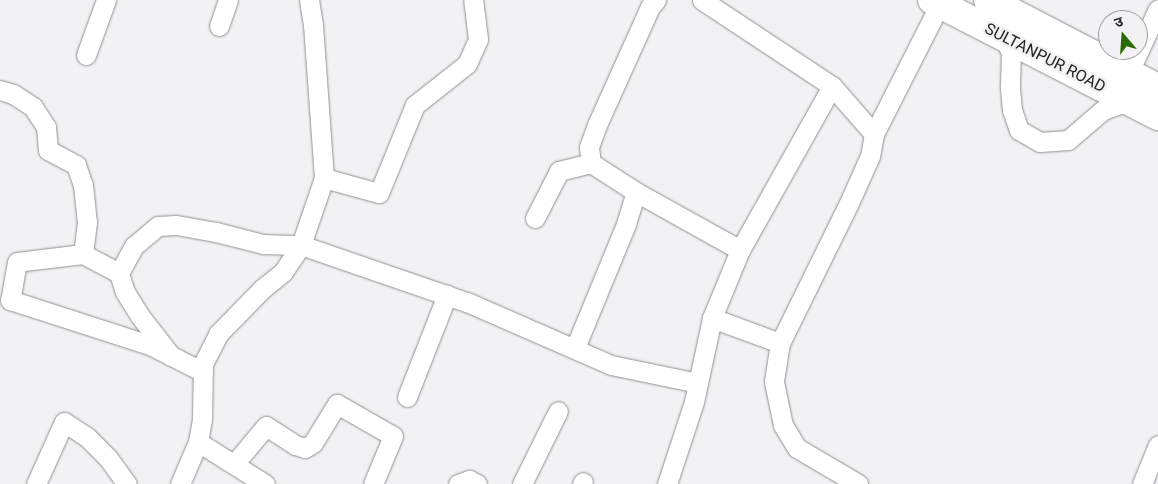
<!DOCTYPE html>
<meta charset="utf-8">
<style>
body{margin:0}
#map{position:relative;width:1158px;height:484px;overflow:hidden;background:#f2f2f4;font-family:Roboto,"Noto Sans Devanagari",sans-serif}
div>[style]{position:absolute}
.roads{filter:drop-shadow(0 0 1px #909091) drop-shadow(0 0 1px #909091)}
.street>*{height:19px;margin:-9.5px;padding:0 9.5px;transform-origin:9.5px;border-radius:9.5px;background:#fff}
.highway>*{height:28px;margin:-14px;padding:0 14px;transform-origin:14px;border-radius:14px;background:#fff}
span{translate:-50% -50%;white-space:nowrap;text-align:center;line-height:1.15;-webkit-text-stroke:5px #f2f2f4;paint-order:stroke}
.street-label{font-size:16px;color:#262627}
.north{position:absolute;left:1098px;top:10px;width:50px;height:50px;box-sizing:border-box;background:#f2f2f4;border:1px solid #a0a0a2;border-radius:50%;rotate:342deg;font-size:14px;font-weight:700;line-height:20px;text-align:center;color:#262627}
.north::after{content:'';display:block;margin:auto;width:18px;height:22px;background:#296b00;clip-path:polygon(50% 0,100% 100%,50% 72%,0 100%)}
</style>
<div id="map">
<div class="roads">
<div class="street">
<i style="left:656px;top:0;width:9px;rotate:131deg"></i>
<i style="left:650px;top:7px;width:129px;rotate:114.2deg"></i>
<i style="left:597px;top:125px;width:23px;rotate:110deg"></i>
<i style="left:589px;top:147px;width:16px;rotate:83deg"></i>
<i style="left:591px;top:163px;width:54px;rotate:32.8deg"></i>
<i style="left:636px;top:192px;width:119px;rotate:29.1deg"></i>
<i style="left:740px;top:250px;width:74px;rotate:112.4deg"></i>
<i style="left:702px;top:0;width:156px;rotate:33.5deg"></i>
<i style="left:832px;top:86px;width:64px;rotate:48.8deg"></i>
<i style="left:874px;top:134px;width:22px;rotate:100deg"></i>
<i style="left:870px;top:156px;width:51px;rotate:114.1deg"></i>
<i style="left:849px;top:203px;width:156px;rotate:116.2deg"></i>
<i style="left:780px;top:343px;width:39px;rotate:99deg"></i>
<i style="left:774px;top:382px;width:44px;rotate:78.2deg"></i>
<i style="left:783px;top:425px;width:27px;rotate:59deg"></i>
<i style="left:797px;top:448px;width:71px;rotate:30.5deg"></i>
<i style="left:219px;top:26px;width:28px;rotate:-71deg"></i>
<i style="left:1005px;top:38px;width:17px;rotate:69deg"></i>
<i style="left:1011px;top:54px;width:34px;rotate:92deg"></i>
<i style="left:1010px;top:88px;width:22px;rotate:85deg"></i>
<i style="left:1012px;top:110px;width:21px;rotate:71deg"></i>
<i style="left:1019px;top:130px;width:24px;rotate:30deg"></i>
<i style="left:1040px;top:142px;width:28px;rotate:-4deg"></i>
<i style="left:1068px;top:140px;width:46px;rotate:-40.6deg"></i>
<i style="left:1103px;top:110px;width:27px;rotate:-20deg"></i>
<i style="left:86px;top:55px;width:59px;rotate:-70deg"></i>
<i style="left:1129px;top:72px;width:69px;rotate:-65.3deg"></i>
<i style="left:0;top:90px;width:14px;rotate:17deg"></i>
<i style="left:13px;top:94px;width:24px;rotate:33deg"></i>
<i style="left:33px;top:107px;width:24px;rotate:57deg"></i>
<i style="left:46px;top:127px;width:23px;rotate:85deg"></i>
<i style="left:48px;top:150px;width:32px;rotate:28deg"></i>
<i style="left:76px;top:165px;width:21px;rotate:71deg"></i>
<i style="left:83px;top:185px;width:37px;rotate:84deg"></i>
<i style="left:87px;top:222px;width:32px;rotate:97deg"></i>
<i style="left:874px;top:134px;width:146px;rotate:-63.1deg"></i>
<i style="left:324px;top:178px;width:57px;rotate:15.3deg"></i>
<i style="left:379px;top:193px;width:95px;rotate:-67.8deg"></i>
<i style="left:415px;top:105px;width:66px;rotate:-38.3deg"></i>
<i style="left:467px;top:64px;width:27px;rotate:-66deg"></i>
<i style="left:478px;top:39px;width:39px;rotate:-97deg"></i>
<i style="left:535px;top:218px;width:53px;rotate:-62.9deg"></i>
<i style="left:559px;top:171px;width:33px;rotate:-14deg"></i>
<i style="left:740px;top:250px;width:188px;rotate:-60.7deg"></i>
<i style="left:119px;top:273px;width:41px;rotate:-152.2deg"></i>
<i style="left:83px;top:254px;width:66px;rotate:173.1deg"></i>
<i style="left:17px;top:262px;width:39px;rotate:100deg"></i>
<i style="left:10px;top:300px;width:149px;rotate:17.9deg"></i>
<i style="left:152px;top:346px;width:57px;rotate:27deg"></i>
<i style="left:575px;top:348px;width:134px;rotate:-67.6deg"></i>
<i style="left:626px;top:224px;width:34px;rotate:-73deg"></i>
<i style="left:171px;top:356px;width:51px;rotate:-127.8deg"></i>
<i style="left:140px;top:316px;width:28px;rotate:-122deg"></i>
<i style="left:125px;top:292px;width:20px;rotate:-108deg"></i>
<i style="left:119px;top:273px;width:31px;rotate:-61deg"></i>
<i style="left:134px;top:246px;width:31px;rotate:-40deg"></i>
<i style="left:158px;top:226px;width:18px;rotate:-3deg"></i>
<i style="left:176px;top:225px;width:41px;rotate:9.9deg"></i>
<i style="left:216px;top:232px;width:49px;rotate:14.3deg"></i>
<i style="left:263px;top:244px;width:38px;rotate:2deg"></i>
<i style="left:301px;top:245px;width:176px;rotate:19deg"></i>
<i style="left:467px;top:302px;width:157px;rotate:23.6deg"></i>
<i style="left:611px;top:365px;width:89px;rotate:11.7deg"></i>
<i style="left:407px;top:397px;width:110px;rotate:-68.6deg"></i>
<i style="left:198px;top:442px;width:79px;rotate:32.1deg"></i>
<i style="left:235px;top:463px;width:48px;rotate:-50deg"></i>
<i style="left:266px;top:426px;width:35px;rotate:33deg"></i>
<i style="left:295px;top:445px;width:10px;rotate:17deg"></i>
<i style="left:305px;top:448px;width:9px;rotate:-32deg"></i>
<i style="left:313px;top:443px;width:46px;rotate:-58.4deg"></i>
<i style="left:337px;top:404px;width:64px;rotate:29.7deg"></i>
<i style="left:393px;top:436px;width:52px;rotate:112.6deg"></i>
<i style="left:36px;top:484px;width:68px;rotate:-65.7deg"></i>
<i style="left:64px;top:422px;width:27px;rotate:33deg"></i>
<i style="left:87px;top:437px;width:30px;rotate:45deg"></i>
<i style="left:108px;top:458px;width:32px;rotate:54deg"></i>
<i style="left:180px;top:484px;width:46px;rotate:-66.8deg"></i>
<i style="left:198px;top:442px;width:23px;rotate:-80deg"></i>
<i style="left:202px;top:419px;width:55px;rotate:-89deg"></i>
<i style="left:203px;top:364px;width:34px;rotate:-63deg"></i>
<i style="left:218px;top:334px;width:63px;rotate:-45.6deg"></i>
<i style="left:262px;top:289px;width:27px;rotate:-39deg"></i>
<i style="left:283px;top:272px;width:32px;rotate:-56deg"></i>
<i style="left:301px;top:245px;width:71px;rotate:-71.1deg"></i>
<i style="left:324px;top:178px;width:153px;rotate:-94.1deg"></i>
<i style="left:313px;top:25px;width:25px;rotate:-99deg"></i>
<i style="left:458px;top:484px;width:12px;rotate:-20deg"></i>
<i style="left:469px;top:480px;width:9px;rotate:27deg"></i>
<i style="left:522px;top:484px;width:81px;rotate:-63.7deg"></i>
<i style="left:582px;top:484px;width:2px;rotate:-63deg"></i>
<i style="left:667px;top:484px;width:86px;rotate:-71.8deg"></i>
<i style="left:694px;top:402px;width:86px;rotate:-77.9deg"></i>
<i style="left:712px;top:318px;width:72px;rotate:20.2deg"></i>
<i style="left:1142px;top:484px;width:42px;rotate:-67.7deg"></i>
</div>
<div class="highway">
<i style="left:932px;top:0;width:254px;rotate:27.2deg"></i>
<i style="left:988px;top:0;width:191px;rotate:27.4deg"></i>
</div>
</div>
<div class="street-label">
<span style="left:1045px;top:58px;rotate:27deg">SULTANPUR ROAD</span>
</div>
<div class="north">उ</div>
</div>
